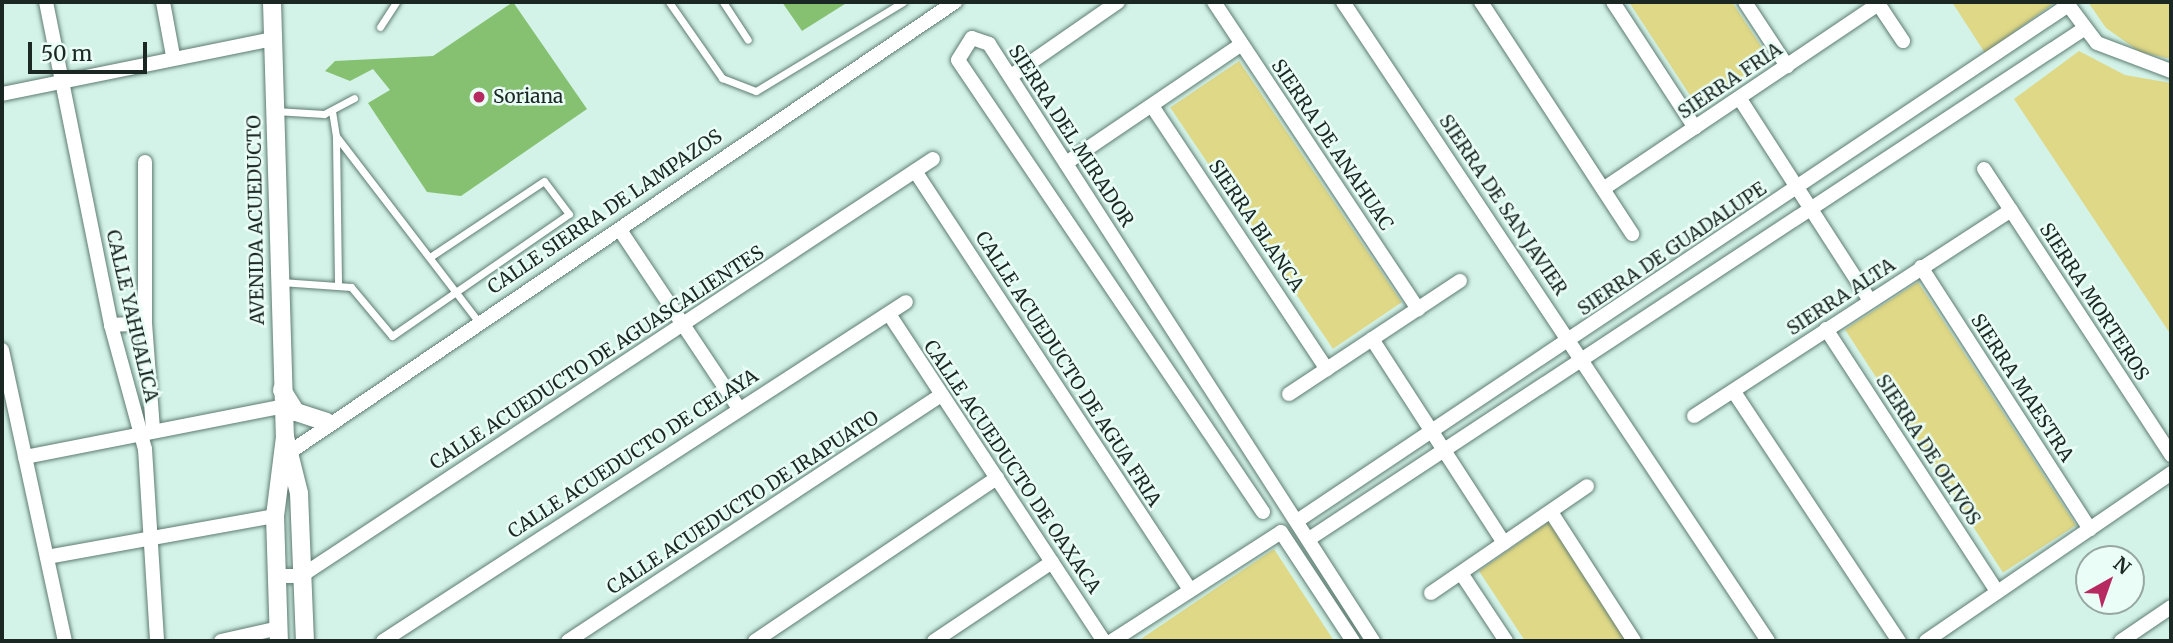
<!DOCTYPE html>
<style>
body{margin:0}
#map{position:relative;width:2173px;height:643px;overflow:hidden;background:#d3f3e8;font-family:Merriweather,serif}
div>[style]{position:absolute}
.green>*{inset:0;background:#dfd887;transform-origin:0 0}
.building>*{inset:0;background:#86c172}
.roads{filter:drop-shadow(0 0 2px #5f7c72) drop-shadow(0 0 2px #5f7c72)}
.service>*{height:7px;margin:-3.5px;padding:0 3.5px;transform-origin:3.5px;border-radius:3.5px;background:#fff}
.minor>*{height:14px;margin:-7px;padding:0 7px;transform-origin:7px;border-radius:7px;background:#fff}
.tertiary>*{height:18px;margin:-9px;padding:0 9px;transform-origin:9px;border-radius:9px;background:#fff}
.dots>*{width:19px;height:19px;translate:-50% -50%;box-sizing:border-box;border:4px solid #eafdf6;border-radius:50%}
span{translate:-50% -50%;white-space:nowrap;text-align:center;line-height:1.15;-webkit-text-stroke:5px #eafdf6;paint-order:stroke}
.street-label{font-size:19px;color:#1b2723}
.poi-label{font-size:19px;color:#1b2723}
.left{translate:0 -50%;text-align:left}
.frame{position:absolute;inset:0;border:4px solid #1b2723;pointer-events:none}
.north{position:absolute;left:2075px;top:545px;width:70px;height:70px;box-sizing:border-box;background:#eafdf6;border:2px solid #97a7a2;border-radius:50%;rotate:40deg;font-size:19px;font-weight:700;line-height:28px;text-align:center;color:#1b2723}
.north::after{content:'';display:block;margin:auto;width:24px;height:32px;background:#b72a61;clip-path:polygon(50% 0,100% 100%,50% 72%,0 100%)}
.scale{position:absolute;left:28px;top:42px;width:119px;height:32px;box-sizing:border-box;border:4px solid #1b2723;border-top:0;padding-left:9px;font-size:21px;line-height:24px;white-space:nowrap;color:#1b2723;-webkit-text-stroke:5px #eafdf6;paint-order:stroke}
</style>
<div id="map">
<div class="green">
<i style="clip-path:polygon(1629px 2px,1732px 2px,1771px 61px,1699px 109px)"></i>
<i style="clip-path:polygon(1952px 2px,2053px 2px,2054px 3px,1985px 53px)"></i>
<i style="clip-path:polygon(2088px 2px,2171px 2px,2171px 59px,2140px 52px,2106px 28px)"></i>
<i style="clip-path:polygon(2079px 51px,2125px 75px,2171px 83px,2171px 335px,2014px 99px)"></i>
<i style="left:1239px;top:61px;width:291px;height:83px;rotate:56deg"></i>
<i style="left:1918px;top:282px;width:290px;height:87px;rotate:57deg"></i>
<i style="clip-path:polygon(1550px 521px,1627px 641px,1525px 641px,1479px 571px)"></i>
<i style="clip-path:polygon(1274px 549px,1334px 641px,1138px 641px)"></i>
</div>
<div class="building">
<i style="clip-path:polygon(513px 2px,587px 109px,461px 196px,427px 192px,368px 103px,390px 90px,373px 69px,350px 81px,325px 71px,335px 61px,433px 56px)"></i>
<i style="clip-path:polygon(782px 2px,848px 2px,802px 31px)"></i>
</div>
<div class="roads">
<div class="service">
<i style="left:669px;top:2px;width:93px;rotate:55.1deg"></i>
<i style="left:722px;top:78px;width:36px;rotate:21deg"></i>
<i style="left:756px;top:91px;width:172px;rotate:-31.2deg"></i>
<i style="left:723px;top:2px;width:45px;rotate:56.7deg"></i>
<i style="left:380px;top:27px;width:30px;rotate:-57deg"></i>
<i style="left:275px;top:111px;width:49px;rotate:3.5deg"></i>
<i style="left:324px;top:114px;width:34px;rotate:-28deg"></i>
<i style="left:332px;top:111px;width:25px;rotate:81deg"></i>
<i style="left:281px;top:282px;width:70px;rotate:4.1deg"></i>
<i style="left:351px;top:287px;width:64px;rotate:50.1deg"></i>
<i style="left:392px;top:336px;width:215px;rotate:-34.6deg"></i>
<i style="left:569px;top:214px;width:41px;rotate:-127.1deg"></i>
<i style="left:544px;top:181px;width:137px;rotate:146.3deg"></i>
<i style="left:338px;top:282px;width:146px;rotate:-90.8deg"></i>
<i style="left:336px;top:136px;width:232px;rotate:52.5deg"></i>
</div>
<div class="minor">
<i style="left:46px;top:2px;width:329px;rotate:78.6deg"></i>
<i style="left:111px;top:325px;width:129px;rotate:74.7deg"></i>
<i style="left:145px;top:449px;width:192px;rotate:86.4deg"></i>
<i style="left:163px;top:2px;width:55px;rotate:79.5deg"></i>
<i style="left:1214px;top:2px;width:369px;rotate:56.4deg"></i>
<i style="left:1343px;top:2px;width:767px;rotate:56.37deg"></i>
<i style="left:1481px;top:2px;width:277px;rotate:56.9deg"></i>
<i style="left:1613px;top:2px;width:150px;rotate:56.9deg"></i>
<i style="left:1745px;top:2px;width:77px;rotate:56.7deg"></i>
<i style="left:1877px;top:2px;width:47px;rotate:56.3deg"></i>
<i style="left:2066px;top:2px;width:51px;rotate:52.9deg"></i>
<i style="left:2097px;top:43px;width:79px;rotate:20.7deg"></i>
<i style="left:1011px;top:76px;width:130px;rotate:-34.7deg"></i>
<i style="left:2px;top:94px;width:277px;rotate:-11.5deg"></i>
<i style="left:1740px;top:99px;width:238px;rotate:57.2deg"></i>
<i style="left:1152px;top:106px;width:316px;rotate:56.4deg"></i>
<i style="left:1066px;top:163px;width:212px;rotate:-34.1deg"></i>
<i style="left:1984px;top:169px;width:342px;rotate:56.8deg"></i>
<i style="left:915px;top:171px;width:499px;rotate:56.7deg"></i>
<i style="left:1603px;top:189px;width:331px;rotate:-33.9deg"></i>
<i style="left:620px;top:230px;width:213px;rotate:56.3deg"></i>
<i style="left:1921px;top:267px;width:312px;rotate:57.2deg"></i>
<i style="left:889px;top:314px;width:391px;rotate:56.7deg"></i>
<i style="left:145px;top:323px;width:107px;rotate:85.7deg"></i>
<i style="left:111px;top:325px;width:34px;rotate:-3deg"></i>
<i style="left:145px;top:323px;width:161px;rotate:-90deg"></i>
<i style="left:1826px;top:329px;width:313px;rotate:56.9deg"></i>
<i style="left:1372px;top:339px;width:243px;rotate:57.1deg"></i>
<i style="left:2px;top:350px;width:298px;rotate:77.8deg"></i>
<i style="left:1734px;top:392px;width:299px;rotate:56.5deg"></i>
<i style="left:1289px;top:394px;width:205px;rotate:-33.5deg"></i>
<i style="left:1694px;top:416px;width:378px;rotate:-33deg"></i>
<i style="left:25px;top:457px;width:261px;rotate:-11.1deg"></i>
<i style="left:281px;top:458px;width:814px;rotate:-34.08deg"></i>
<i style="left:1263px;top:512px;width:545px;rotate:-124.01deg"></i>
<i style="left:958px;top:60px;width:26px;rotate:-58deg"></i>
<i style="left:972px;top:38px;width:18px;rotate:19deg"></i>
<i style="left:989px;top:44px;width:710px;rotate:57.25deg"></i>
<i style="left:1551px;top:512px;width:153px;rotate:57.2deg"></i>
<i style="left:1297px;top:521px;width:926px;rotate:-33.78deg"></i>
<i style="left:1309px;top:539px;width:926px;rotate:-33.36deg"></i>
<i style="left:47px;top:557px;width:232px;rotate:-10.2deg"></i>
<i style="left:1461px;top:573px;width:82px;rotate:56.5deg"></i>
<i style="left:277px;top:576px;width:24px"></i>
<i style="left:301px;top:576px;width:757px;rotate:-33.42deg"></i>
<i style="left:1431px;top:593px;width:189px;rotate:-34.4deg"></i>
<i style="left:221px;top:641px;width:59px;rotate:-12.6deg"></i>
<i style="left:383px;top:641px;width:623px;rotate:-32.95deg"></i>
<i style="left:568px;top:641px;width:445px;rotate:-33.4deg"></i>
<i style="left:755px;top:641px;width:292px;rotate:-34deg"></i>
<i style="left:934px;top:641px;width:142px;rotate:-33.8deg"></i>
<i style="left:1112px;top:641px;width:201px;rotate:-32.8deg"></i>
<i style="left:1281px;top:532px;width:131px;rotate:56.6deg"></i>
<i style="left:1926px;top:641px;width:297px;rotate:-34.4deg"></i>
<i style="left:2121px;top:641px;width:60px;rotate:-34.2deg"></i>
</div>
<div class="tertiary">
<i style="left:272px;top:2px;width:435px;rotate:88.3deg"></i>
<i style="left:285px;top:437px;width:80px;rotate:97.2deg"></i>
<i style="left:275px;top:516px;width:125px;rotate:88.2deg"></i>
<i style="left:282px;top:390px;width:26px;rotate:58deg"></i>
<i style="left:296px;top:412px;width:32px;rotate:18deg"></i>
<i style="left:285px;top:437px;width:58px;rotate:76deg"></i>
<i style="left:299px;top:493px;width:148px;rotate:87.7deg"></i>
</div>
</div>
<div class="dots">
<i style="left:479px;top:97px;background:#b72a61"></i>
</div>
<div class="street-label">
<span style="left:1730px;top:81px;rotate:-34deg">SIERRA FRIA</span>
<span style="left:1071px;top:136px;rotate:57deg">SIERRA DEL MIRADOR</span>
<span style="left:1332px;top:145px;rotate:56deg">SIERRA DE ANAHUAC</span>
<span style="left:1503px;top:205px;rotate:56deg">SIERRA DE SAN JAVIER</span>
<span style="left:605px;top:212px;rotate:-34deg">CALLE SIERRA DE LAMPAZOS</span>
<span style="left:256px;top:220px;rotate:-91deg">AVENIDA ACUEDUCTO</span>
<span style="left:1256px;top:226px;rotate:56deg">SIERRA BLANCA</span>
<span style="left:1672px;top:249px;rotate:-34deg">SIERRA DE GUADALUPE</span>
<span style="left:1841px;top:297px;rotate:-33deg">SIERRA ALTA</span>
<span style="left:2094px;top:302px;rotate:57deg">SIERRA MORTEROS</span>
<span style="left:132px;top:316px;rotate:77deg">CALLE YAHUALICA</span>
<span style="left:597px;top:358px;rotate:-33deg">CALLE ACUEDUCTO DE AGUASCALIENTES</span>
<span style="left:1068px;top:369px;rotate:57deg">CALLE ACUEDUCTO DE AGUA FRIA</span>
<span style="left:2022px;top:388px;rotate:57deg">SIERRA MAESTRA</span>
<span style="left:1928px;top:450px;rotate:57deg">SIERRA DE OLIVOS</span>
<span style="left:633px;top:454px;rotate:-33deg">CALLE ACUEDUCTO DE CELAYA</span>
<span style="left:1012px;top:467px;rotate:56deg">CALLE ACUEDUCTO DE OAXACA</span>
<span style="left:743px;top:503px;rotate:-33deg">CALLE ACUEDUCTO DE IRAPUATO</span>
</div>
<div class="poi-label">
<span class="left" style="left:493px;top:97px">Soriana</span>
</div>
<div class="frame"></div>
<div class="north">N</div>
<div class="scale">50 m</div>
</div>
